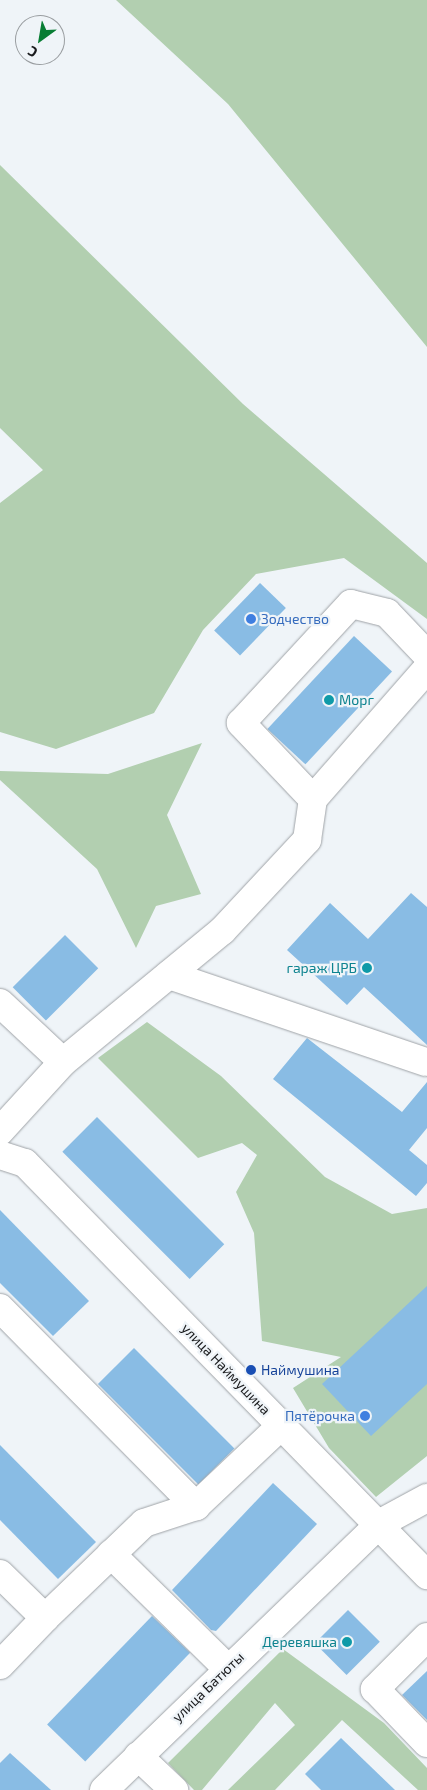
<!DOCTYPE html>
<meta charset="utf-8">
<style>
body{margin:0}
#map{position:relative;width:427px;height:1790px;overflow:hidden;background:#eff4f8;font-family:"Exo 2",sans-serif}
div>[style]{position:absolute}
.green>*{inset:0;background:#b2cfb0}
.building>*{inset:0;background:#89bce4;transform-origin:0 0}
.roads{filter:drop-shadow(0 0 1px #9fa3a7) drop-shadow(0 0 1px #9fa3a7)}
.minor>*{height:28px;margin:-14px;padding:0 14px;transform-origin:14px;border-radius:14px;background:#fff}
.dots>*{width:14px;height:14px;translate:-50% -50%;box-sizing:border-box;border:2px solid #eff4f8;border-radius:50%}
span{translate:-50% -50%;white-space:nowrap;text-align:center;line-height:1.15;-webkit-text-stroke:4.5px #eff4f8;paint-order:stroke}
.shop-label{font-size:14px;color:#366cbe}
.left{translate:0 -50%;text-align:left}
.right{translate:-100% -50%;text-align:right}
.culture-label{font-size:14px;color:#0d838f}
.street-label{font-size:14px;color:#191a1c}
.transit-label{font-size:14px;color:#164399}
.north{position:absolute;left:15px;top:15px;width:50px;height:50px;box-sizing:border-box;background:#eff4f8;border:1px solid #999da0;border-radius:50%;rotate:212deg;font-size:14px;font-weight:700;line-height:20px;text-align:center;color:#191a1c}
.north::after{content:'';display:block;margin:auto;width:18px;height:22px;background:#087d34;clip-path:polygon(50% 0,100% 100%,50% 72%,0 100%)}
</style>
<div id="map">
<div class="green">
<i style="clip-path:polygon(116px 0,427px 0,427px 347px,228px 104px)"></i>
<i style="clip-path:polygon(0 165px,243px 404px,427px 563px,427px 619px,344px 558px,256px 574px,203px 630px,154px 713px,56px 749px,0 732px,0 503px,43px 470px,0 428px)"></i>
<i style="clip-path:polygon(202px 743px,167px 815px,201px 894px,156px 906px,136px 948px,97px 869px,0 780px,0 771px,108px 774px)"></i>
<i style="clip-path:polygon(147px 1022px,221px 1076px,325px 1177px,392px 1214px,427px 1208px,427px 1456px,376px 1497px,329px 1448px,293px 1388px,341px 1357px,262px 1341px,254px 1233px,236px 1192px,257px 1155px,242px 1143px,198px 1158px,98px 1058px)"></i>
<i style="clip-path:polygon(283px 1649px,384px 1723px,427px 1768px,427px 1790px,418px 1790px,342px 1720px,275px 1790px,228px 1790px,295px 1725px,275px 1703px,202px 1790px,194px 1790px,168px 1763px)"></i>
</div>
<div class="building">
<i style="left:260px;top:583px;width:36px;height:66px;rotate:44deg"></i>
<i style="left:354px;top:636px;width:52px;height:127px;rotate:43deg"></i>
<i style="clip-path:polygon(411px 893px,427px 907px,427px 1045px,364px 987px,347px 1005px,287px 950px,330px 903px,368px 939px)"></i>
<i style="left:65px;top:935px;width:47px;height:74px;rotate:45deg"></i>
<i style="clip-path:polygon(307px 1038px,402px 1112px,427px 1082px,427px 1128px,409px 1150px,427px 1165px,427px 1183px,416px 1196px,273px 1079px)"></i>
<i style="left:97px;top:1117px;width:180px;height:49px;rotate:45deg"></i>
<i style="clip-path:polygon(0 1210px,89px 1301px,53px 1336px,0 1283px)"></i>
<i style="clip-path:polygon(427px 1286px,427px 1384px,371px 1436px,322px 1384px)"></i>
<i style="left:134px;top:1348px;width:142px;height:51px;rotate:45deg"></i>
<i style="clip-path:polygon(0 1445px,96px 1542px,58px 1579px,0 1520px)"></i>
<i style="clip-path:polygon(273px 1483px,317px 1524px,216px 1631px,211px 1630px,172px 1590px)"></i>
<i style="left:348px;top:1610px;width:45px;height:47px;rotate:45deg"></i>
<i style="left:152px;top:1616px;width:53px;height:151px;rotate:44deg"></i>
<i style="clip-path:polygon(427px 1671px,427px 1720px,402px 1695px)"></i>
<i style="clip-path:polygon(341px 1738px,395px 1790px,321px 1790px,305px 1774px)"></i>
<i style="clip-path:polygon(10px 1753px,51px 1790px,0 1790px,0 1763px)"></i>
</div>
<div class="roads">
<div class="minor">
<i style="left:313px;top:799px;width:105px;rotate:-133.5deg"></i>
<i style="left:241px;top:723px;width:162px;rotate:-47.3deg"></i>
<i style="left:351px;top:604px;width:37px;rotate:14deg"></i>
<i style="left:387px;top:613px;width:58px;rotate:46.4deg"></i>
<i style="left:169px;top:975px;width:271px;rotate:18.7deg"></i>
<i style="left:0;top:1003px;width:86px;rotate:43.1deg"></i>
<i style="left:0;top:1131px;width:93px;rotate:-47.6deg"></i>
<i style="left:63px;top:1062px;width:206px;rotate:-39.5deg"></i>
<i style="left:222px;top:931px;width:125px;rotate:-47deg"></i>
<i style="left:307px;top:840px;width:41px;rotate:-81.7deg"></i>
<i style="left:313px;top:799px;width:173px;rotate:-48.8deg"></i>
<i style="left:0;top:1155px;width:26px;rotate:18deg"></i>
<i style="left:25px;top:1163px;width:576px;rotate:45.7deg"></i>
<i style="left:0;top:1308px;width:279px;rotate:45.3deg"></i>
<i style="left:111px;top:1554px;width:164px;rotate:44.5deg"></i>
<i style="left:0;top:1574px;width:63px;rotate:44.4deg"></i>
<i style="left:45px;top:1618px;width:137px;rotate:-43.8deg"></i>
<i style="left:144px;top:1523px;width:55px;rotate:-18.1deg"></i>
<i style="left:196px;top:1506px;width:117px;rotate:-43.3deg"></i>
<i style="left:427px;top:1637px;width:74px;rotate:135deg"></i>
<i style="left:375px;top:1689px;width:75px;rotate:46.1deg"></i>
<i style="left:0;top:1665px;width:65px;rotate:-46.2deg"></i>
<i style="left:138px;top:1756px;width:50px;rotate:43.4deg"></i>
<i style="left:104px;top:1790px;width:383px;rotate:-44deg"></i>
<i style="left:379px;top:1524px;width:55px;rotate:-28.4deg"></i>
</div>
</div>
<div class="dots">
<i style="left:251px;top:619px;background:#3f7fe0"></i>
<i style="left:329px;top:700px;background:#0f9aa8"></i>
<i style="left:367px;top:968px;background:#0f9aa8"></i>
<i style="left:251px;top:1370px;background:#1a4fb4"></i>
<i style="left:365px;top:1416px;background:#3f7fe0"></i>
<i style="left:347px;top:1642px;background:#0f9aa8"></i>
</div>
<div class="shop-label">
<span class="left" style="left:261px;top:619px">Зодчество</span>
<span class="right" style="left:355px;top:1416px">Пятёрочка</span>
</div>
<div class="culture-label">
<span class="left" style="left:339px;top:700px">Морг</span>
<span class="right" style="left:357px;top:968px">гараж ЦРБ</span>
<span class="right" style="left:337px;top:1642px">Деревяшка</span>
</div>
<div class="street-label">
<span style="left:226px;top:1369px;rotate:46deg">улица Наймушина</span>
<span style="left:208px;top:1687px;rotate:-44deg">улица Батюты</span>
</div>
<div class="transit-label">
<span class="left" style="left:261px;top:1370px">Наймушина</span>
</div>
<div class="north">С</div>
</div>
